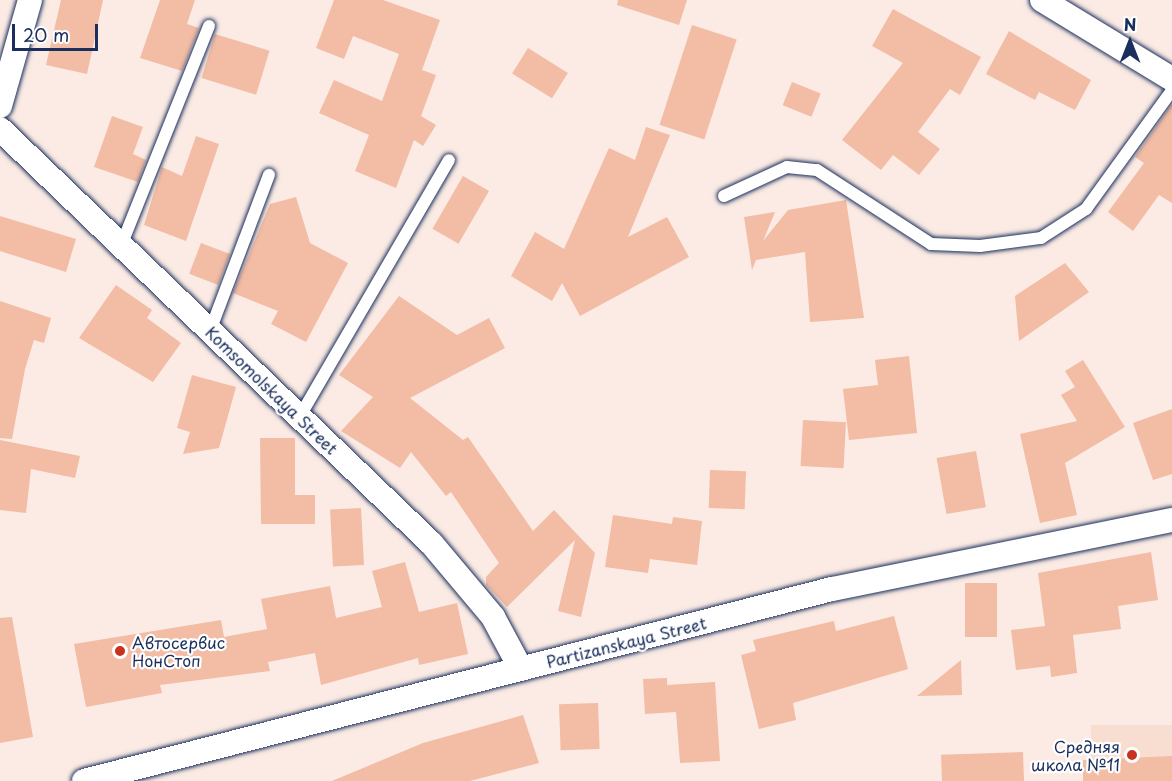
<!DOCTYPE html>
<meta charset="utf-8">
<style>
body{margin:0}
#map{position:relative;width:1172px;height:781px;overflow:hidden;background:#fbebe4;font-family:"Playpen Sans",sans-serif}
div>[style]{position:absolute}
.built>*{inset:0;background:#f8ddd1;transform-origin:0 0}
.building>*{inset:0;background:#f2bca5;transform-origin:0 0}
.roads{filter:drop-shadow(0 0 2px #1b2f5e) drop-shadow(0 0 2px #1b2f5e)}
.service>*{height:12px;margin:-6px;padding:0 6px;transform-origin:6px;border-radius:6px;background:#fff}
.minor>*{height:24px;margin:-12px;padding:0 12px;transform-origin:12px;border-radius:12px;background:#fff}
.dots>*{width:16px;height:16px;translate:-50% -50%;box-sizing:border-box;border:3px solid #fff;border-radius:50%}
span{translate:-50% -50%;white-space:nowrap;text-align:center;line-height:1.15;-webkit-text-stroke:4.5px #fff;paint-order:stroke}
.street-label{font-size:16px;color:#1b2f5e}
.poi-label{font-size:16px;color:#1b2f5e}
.left{translate:0 -50%;text-align:left}
.right{translate:-100% -50%;text-align:right}
.north{position:absolute;left:1100px;top:12px;width:60px;height:60px;-webkit-text-stroke:4px #fff;paint-order:stroke;rotate:0deg;font-size:16px;font-weight:700;line-height:24px;text-align:center;color:#1b2f5e}
.north::after{content:'';display:block;margin:auto;width:21px;height:27px;background:#1b2f5e;clip-path:polygon(50% 0,100% 100%,50% 72%,0 100%)}
.scale{position:absolute;left:12px;top:24px;width:86px;height:27px;box-sizing:border-box;border:3px solid #1b2f5e;border-top:0;padding-left:8px;font-size:18px;line-height:21px;white-space:nowrap;color:#1b2f5e;-webkit-text-stroke:4px #fff;paint-order:stroke}
</style>
<div id="map">
<div class="built">
<i style="left:1172px;top:725px;width:56px;height:81px;rotate:90deg"></i>
</div>
<div class="building">
<i style="clip-path:polygon(61px 0,103px 0,87px 74px,46px 65px)"></i>
<i style="clip-path:polygon(160px 0,195px 0,187px 24px,199px 28px,182px 71px,140px 58px)"></i>
<i style="clip-path:polygon(334px 0,383px 0,440px 20px,422px 70px,436px 75px,421px 116px,436px 125px,423px 146px,414px 140px,396px 188px,355px 171px,369px 135px,319px 113px,334px 80px,382px 101px,399px 54px,353px 36px,344px 59px,316px 48px)"></i>
<i style="clip-path:polygon(618px 0,687px 0,679px 25px,617px 5px)"></i>
<i style="clip-path:polygon(893px 9px,981px 57px,960px 95px,950px 89px,918px 132px,940px 149px,919px 175px,893px 155px,881px 170px,842px 140px,903px 63px,872px 46px)"></i>
<i style="left:692px;top:25px;width:47px;height:105px;rotate:18deg"></i>
<i style="clip-path:polygon(1009px 31px,1091px 80px,1075px 110px,1039px 92px,1035px 100px,986px 74px)"></i>
<i style="left:215px;top:34px;width:57px;height:46px;rotate:17deg"></i>
<i style="left:528px;top:48px;width:47px;height:30px;rotate:32deg"></i>
<i style="left:792px;top:82px;width:31px;height:25px;rotate:22deg"></i>
<i style="clip-path:polygon(1172px 104px,1172px 203px,1159px 195px,1133px 231px,1108px 212px,1144px 163px,1135px 157px)"></i>
<i style="clip-path:polygon(112px 116px,143px 127px,133px 154px,146px 160px,138px 182px,94px 167px)"></i>
<i style="clip-path:polygon(646px 127px,670px 135px,628px 237px,667px 217px,689px 257px,580px 316px,562px 283px,552px 301px,511px 276px,535px 232px,564px 249px,609px 148px,635px 160px)"></i>
<i style="clip-path:polygon(196px 136px,219px 144px,186px 241px,144px 225px,162px 167px,182px 176px)"></i>
<i style="left:463px;top:176px;width:30px;height:61px;rotate:30deg"></i>
<i style="clip-path:polygon(296px 197px,310px 243px,348px 263px,306px 342px,271px 324px,278px 311px,233px 293px,270px 204px)"></i>
<i style="clip-path:polygon(846px 200px,864px 318px,810px 322px,805px 252px,756px 260px,752px 270px,744px 217px,775px 212px,763px 241px,788px 210px)"></i>
<i style="clip-path:polygon(0 216px,76px 239px,66px 272px,0 251px)"></i>
<i style="left:201px;top:243px;width:31px;height:33px;rotate:21deg"></i>
<i style="clip-path:polygon(1065px 263px,1089px 292px,1019px 341px,1015px 296px)"></i>
<i style="clip-path:polygon(116px 285px,152px 310px,147px 318px,181px 343px,153px 382px,79px 338px)"></i>
<i style="clip-path:polygon(399px 296px,457px 335px,489px 318px,505px 348px,410px 398px,463px 440px,468px 437px,533px 531px,554px 510px,595px 553px,581px 617px,558px 611px,575px 540px,507px 607px,486px 585px,486px 577px,499px 563px,451px 492px,446px 496px,411px 452px,400px 468px,341px 431px,373px 397px,339px 375px)"></i>
<i style="clip-path:polygon(0 301px,51px 318px,44px 343px,34px 340px,25px 369px,12px 439px,0 438px)"></i>
<i style="clip-path:polygon(909px 356px,917px 433px,849px 440px,843px 389px,878px 385px,875px 360px)"></i>
<i style="clip-path:polygon(1083px 360px,1125px 427px,1065px 463px,1077px 515px,1040px 523px,1020px 434px,1077px 421px,1061px 395px,1075px 387px,1065px 371px)"></i>
<i style="clip-path:polygon(192px 375px,236px 387px,219px 448px,183px 454px,190px 432px,177px 428px)"></i>
<i style="clip-path:polygon(1172px 409px,1172px 474px,1153px 480px,1133px 423px)"></i>
<i style="left:803px;top:420px;width:43px;height:46px;rotate:3deg"></i>
<i style="clip-path:polygon(260px 438px,295px 438px,295px 495px,315px 495px,315px 524px,261px 524px)"></i>
<i style="clip-path:polygon(0 440px,80px 456px,75px 478px,31px 469px,26px 513px,0 510px)"></i>
<i style="left:976px;top:451px;width:57px;height:40px;rotate:80deg"></i>
<i style="left:710px;top:470px;width:36px;height:38px;rotate:2deg"></i>
<i style="left:361px;top:508px;width:57px;height:31px;rotate:87deg"></i>
<i style="clip-path:polygon(613px 515px,672px 524px,673px 517px,702px 521px,697px 565px,650px 559px,648px 573px,605px 567px)"></i>
<i style="clip-path:polygon(1151px 552px,1158px 600px,1118px 606px,1121px 629px,1073px 635px,1077px 673px,1051px 677px,1050px 666px,1016px 670px,1011px 630px,1045px 626px,1038px 573px)"></i>
<i style="clip-path:polygon(405px 562px,419px 612px,457px 603px,468px 654px,419px 665px,418px 658px,321px 685px,315px 653px,268px 662px,270px 671px,160px 685px,162px 693px,86px 707px,74px 644px,221px 620px,224px 637px,267px 629px,261px 599px,330px 586px,336px 618px,382px 607px,372px 571px)"></i>
<i style="left:965px;top:583px;width:32px;height:54px"></i>
<i style="clip-path:polygon(894px 616px,908px 669px,793px 703px,796px 720px,759px 729px,741px 655px,756px 651px,753px 640px,834px 621px,836px 631px)"></i>
<i style="clip-path:polygon(12px 617px,33px 737px,0 743px,0 618px)"></i>
<i style="clip-path:polygon(961px 660px,962px 695px,917px 696px)"></i>
<i style="clip-path:polygon(667px 678px,667px 685px,715px 682px,720px 761px,680px 763px,676px 712px,645px 714px,643px 679px)"></i>
<i style="left:598px;top:703px;width:46px;height:39px;rotate:88deg"></i>
<i style="clip-path:polygon(523px 715px,539px 763px,470px 781px,332px 781px,423px 743px)"></i>
<i style="left:1023px;top:752px;width:29px;height:82px;rotate:88deg"></i>
<i style="clip-path:polygon(1172px 756px,1172px 781px,1083px 781px,1083px 760px)"></i>
</div>
<div class="roads">
<div class="service">
<i style="left:724px;top:196px;width:69px;rotate:-24.7deg"></i>
<i style="left:787px;top:167px;width:30px;rotate:6deg"></i>
<i style="left:817px;top:170px;width:136px;rotate:33deg"></i>
<i style="left:931px;top:244px;width:49px;rotate:2.3deg"></i>
<i style="left:980px;top:246px;width:62px;rotate:-7.5deg"></i>
<i style="left:1041px;top:238px;width:54px;rotate:-32.8deg"></i>
<i style="left:1086px;top:209px;width:147px;rotate:-54.1deg"></i>
<i style="left:121px;top:246px;width:237px;rotate:-68.2deg"></i>
<i style="left:210px;top:331px;width:167px;rotate:-69.3deg"></i>
<i style="left:300px;top:416px;width:296px;rotate:-59.8deg"></i>
</div>
<div class="minor">
<i style="left:1042px;top:0;width:152px;rotate:31.3deg"></i>
<i style="left:0;top:106px;width:110px;rotate:-74.2deg"></i>
<i style="left:0;top:129px;width:598px;rotate:43.85deg"></i>
<i style="left:431px;top:543px;width:97px;rotate:50deg"></i>
<i style="left:493px;top:617px;width:59px;rotate:61.7deg"></i>
<i style="left:84px;top:781px;width:772px;rotate:-14.4deg"></i>
<i style="left:832px;top:589px;width:347px;rotate:-11.5deg"></i>
</div>
</div>
<div class="dots">
<i style="left:120px;top:651px;background:#c8321e"></i>
<i style="left:1132px;top:755px;background:#c8321e"></i>
</div>
<div class="street-label">
<span style="left:272px;top:390px;rotate:44deg">Komsomolskaya Street</span>
<span style="left:626px;top:642px;rotate:-14deg">Partizanskaya Street</span>
</div>
<div class="poi-label">
<span class="left" style="left:132px;top:651px">Автосервис<br>НонСтоп</span>
<span class="right" style="left:1120px;top:755px">Средняя<br>школа №11</span>
</div>
<div class="north">N</div>
<div class="scale">20 m</div>
</div>
